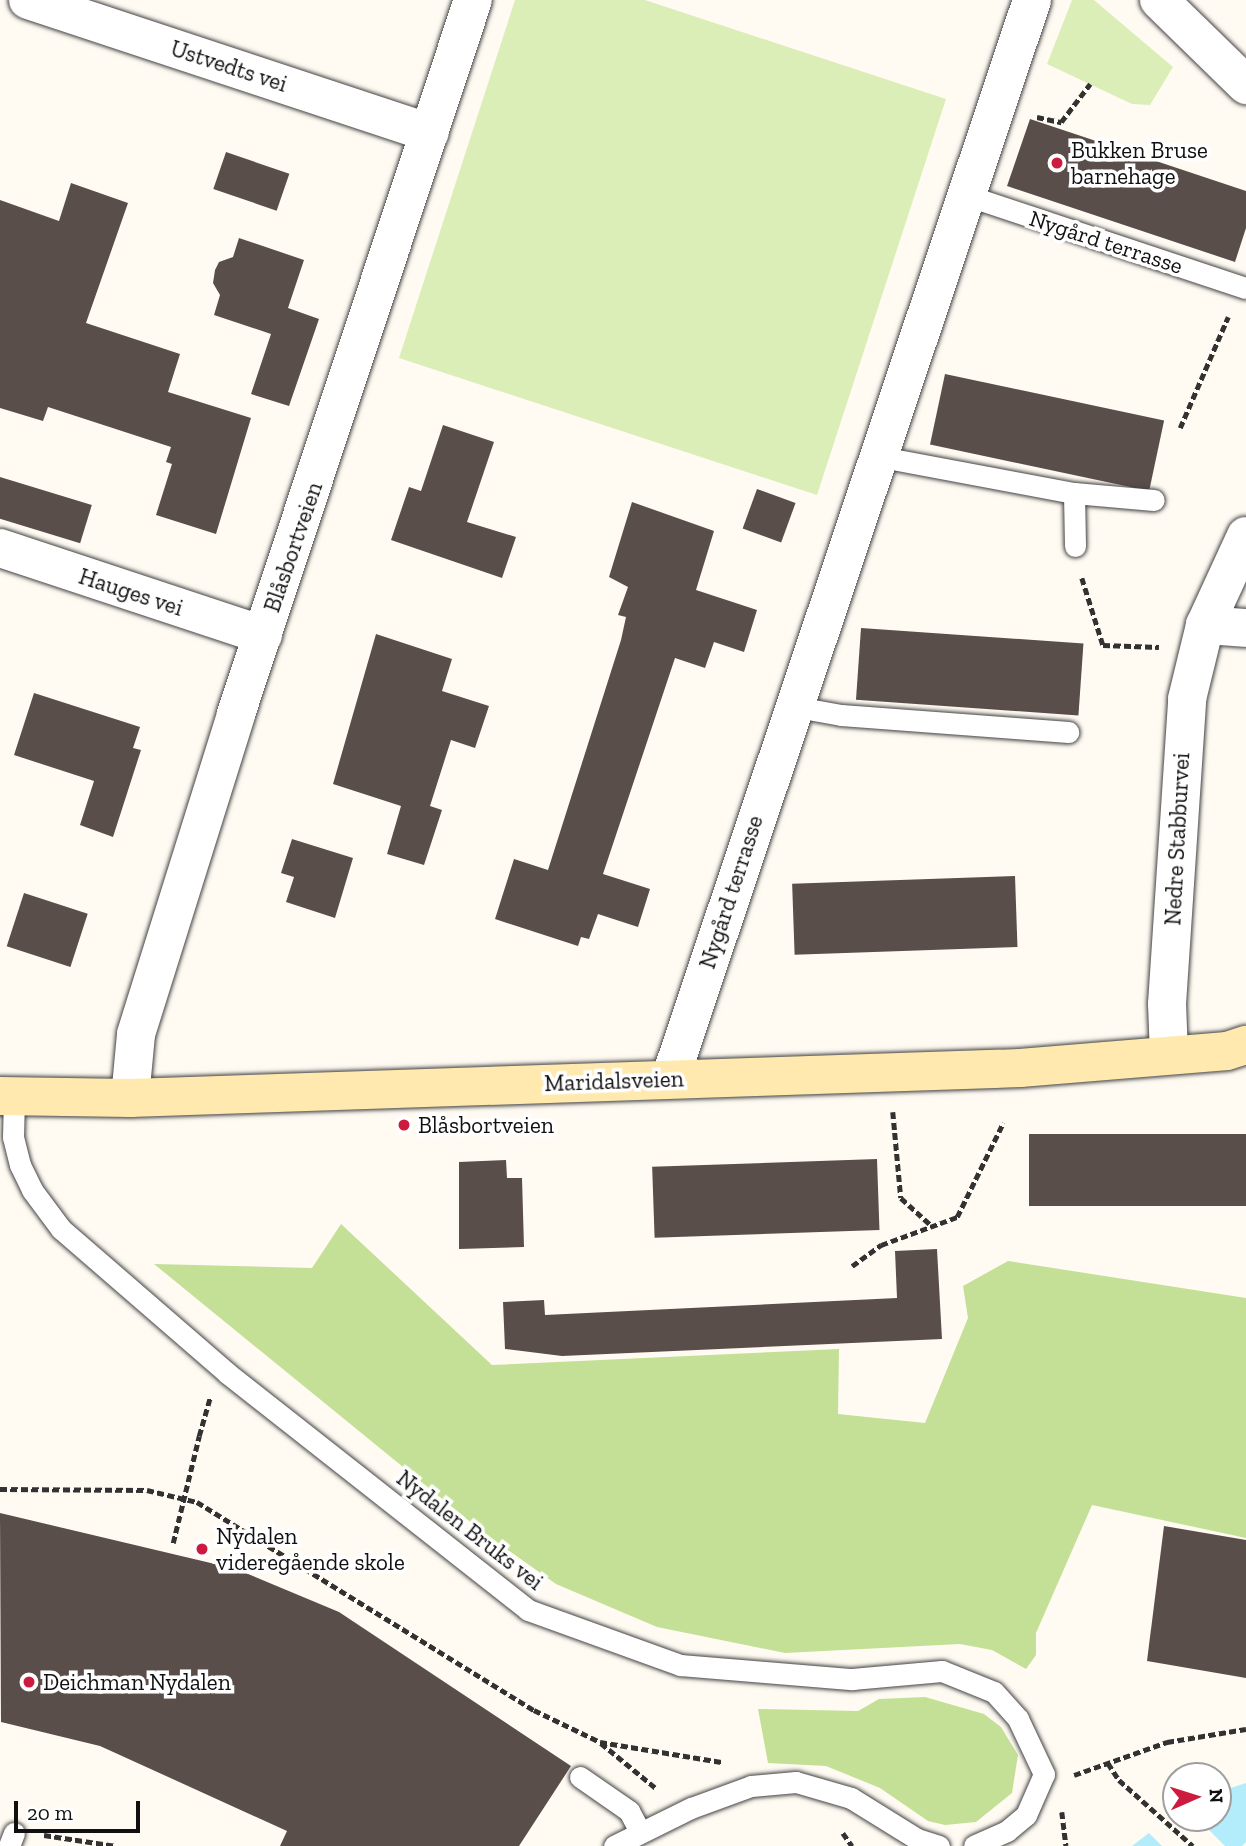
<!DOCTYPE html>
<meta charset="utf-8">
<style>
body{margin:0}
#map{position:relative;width:1246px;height:1846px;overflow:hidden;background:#fffbf3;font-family:"Zilla Slab",serif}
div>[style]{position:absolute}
.green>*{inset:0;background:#dceeb8}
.forest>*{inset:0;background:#c3e096}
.water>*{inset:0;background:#b3ecfb}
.pier>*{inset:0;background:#fffbf3}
.building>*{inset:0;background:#5a4e4b;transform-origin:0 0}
.path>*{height:4.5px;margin-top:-2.25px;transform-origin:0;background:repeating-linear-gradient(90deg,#323232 0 7px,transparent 0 10.5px)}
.roads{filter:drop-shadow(0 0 2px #434343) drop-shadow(0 0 2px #434343)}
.service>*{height:21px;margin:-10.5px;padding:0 10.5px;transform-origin:10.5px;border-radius:10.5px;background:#fff}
.minor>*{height:38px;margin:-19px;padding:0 19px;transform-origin:19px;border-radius:19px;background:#fff}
.secondary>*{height:38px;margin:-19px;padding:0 19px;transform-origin:19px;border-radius:19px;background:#ffe9ae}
.path-bridge>*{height:4.5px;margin-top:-2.25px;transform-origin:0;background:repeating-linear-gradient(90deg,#323232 0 7px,transparent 0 10.5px)}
.dots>*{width:19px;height:19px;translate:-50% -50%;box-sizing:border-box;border:4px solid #fff;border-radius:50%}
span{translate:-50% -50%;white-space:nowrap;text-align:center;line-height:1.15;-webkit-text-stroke:7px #fff;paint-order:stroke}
.street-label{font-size:23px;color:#101010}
.poi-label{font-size:23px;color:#101010}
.left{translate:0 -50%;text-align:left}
.north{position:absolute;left:1162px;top:1762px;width:70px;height:70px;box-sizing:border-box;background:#fff;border:2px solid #9f9f9f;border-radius:50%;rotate:87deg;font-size:19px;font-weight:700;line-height:28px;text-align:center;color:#101010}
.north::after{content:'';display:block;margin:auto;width:24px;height:32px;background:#cd1b40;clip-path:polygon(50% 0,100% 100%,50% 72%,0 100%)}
.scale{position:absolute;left:14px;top:1801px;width:126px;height:32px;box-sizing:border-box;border:4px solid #101010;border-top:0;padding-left:9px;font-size:21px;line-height:24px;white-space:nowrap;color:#101010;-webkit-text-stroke:5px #fff;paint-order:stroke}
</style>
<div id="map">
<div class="green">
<i style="clip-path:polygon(515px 0,645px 0,946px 99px,817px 495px,399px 358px)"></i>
<i style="clip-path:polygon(1072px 0,1094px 0,1173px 67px,1150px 105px,1132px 104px,1047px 64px)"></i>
</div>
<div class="forest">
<i style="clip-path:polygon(341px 1224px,492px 1365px,839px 1349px,838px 1414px,925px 1423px,968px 1318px,963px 1286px,1008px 1261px,1246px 1298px,1246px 1538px,1092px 1505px,1036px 1633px,1036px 1655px,1026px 1669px,992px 1650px,960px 1644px,785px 1653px,657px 1627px,556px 1584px,484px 1533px,154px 1264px,312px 1268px)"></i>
<i style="clip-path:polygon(925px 1697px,984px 1714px,1001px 1727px,1018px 1755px,1012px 1793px,976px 1822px,945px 1825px,928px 1821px,880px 1788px,826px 1766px,768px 1763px,758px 1709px,858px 1711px,879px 1699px)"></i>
</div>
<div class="water">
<i style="clip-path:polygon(1246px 1783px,1246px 1842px,1242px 1846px,1132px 1846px,1176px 1812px,1176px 1818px,1218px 1818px,1218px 1792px)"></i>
</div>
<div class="pier">
<i style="clip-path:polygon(1176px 1809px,1176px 1818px,1197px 1818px,1225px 1846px,1162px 1846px,1145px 1829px)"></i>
</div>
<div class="building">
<i style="clip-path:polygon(1030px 119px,1246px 191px,1246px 228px,1235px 262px,1007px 186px)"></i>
<i style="left:226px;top:152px;width:67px;height:39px;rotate:19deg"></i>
<i style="clip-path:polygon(71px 183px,128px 203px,86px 323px,180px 354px,168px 392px,251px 418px,216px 534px,156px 515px,172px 464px,166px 462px,171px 447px,48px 407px,43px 421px,0 408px,0 200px,59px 221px)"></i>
<i style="clip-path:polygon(239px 238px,304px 260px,288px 308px,319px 319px,289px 406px,251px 394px,271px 334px,214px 315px,220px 295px,213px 283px,215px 270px,219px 262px,233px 257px)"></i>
<i style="left:945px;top:374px;width:224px;height:72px;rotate:12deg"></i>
<i style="clip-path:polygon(443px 425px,494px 442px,467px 522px,516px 537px,502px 578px,391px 540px,409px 487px,421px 491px)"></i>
<i style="left:0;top:477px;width:96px;height:40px;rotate:17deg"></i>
<i style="left:757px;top:489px;width:41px;height:42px;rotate:20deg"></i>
<i style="clip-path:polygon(632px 502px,714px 531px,696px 590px,757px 610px,744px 652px,714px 642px,705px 668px,675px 658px,603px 874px,650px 889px,638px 927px,598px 914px,589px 939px,581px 937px,578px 946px,495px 919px,514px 859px,548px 870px,621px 640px,626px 617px,618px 615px,628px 587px,609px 577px)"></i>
<i style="left:861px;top:628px;width:223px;height:72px;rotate:4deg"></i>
<i style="clip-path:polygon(376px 634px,452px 659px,442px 691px,489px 706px,475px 748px,451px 740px,430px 806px,442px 810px,424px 865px,387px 854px,401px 806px,333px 784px)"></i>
<i style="clip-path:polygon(34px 693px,140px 727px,133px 748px,141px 750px,113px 837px,80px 825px,94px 781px,14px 755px)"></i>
<i style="clip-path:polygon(292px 839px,353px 858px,335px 918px,286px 902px,294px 877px,281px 873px)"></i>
<i style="left:1015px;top:876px;width:71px;height:223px;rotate:88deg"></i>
<i style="left:24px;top:893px;width:67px;height:56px;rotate:18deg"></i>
<i style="left:1246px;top:1134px;width:72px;height:217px;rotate:90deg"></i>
<i style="left:877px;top:1159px;width:71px;height:225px;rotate:88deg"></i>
<i style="clip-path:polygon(506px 1160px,507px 1178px,522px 1178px,524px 1247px,459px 1249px,459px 1162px)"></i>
<i style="clip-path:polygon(937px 1249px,942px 1339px,562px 1356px,505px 1349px,503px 1302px,544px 1300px,545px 1315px,897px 1298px,895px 1251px)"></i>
<i style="clip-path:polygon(0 1513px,236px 1569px,339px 1612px,571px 1766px,519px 1846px,280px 1846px,287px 1831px,100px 1746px,1px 1722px)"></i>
<i style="clip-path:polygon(1164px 1526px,1246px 1540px,1246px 1678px,1147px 1661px)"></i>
</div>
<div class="path">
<i style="left:1037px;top:117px;width:25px;rotate:12deg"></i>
<i style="left:1061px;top:122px;width:48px;rotate:-52.7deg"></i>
<i style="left:1180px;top:428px;width:121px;rotate:-66.6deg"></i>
<i style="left:1082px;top:578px;width:70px;rotate:72.6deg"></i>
<i style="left:1103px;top:645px;width:56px;rotate:2deg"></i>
<i style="left:893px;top:1112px;width:86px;rotate:84.7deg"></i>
<i style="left:901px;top:1198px;width:42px;rotate:42.1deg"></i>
<i style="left:852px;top:1266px;width:36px;rotate:-36deg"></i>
<i style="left:881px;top:1245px;width:81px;rotate:-20.2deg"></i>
<i style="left:957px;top:1217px;width:105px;rotate:-63.9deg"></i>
<i style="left:199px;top:1436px;width:40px;rotate:-74deg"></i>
<i style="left:0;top:1489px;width:147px;rotate:0.4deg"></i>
<i style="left:147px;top:1490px;width:51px;rotate:13.5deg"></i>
<i style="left:197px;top:1502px;width:396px;rotate:31.7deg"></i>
<i style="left:534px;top:1710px;width:73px;rotate:25.9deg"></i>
<i style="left:600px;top:1742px;width:123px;rotate:9.4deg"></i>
<i style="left:601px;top:1743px;width:72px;rotate:39.4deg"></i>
<i style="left:1108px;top:1763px;width:20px;rotate:57deg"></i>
<i style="left:1119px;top:1780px;width:99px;rotate:41.7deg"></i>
<i style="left:1074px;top:1775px;width:99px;rotate:-19.5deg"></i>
<i style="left:1167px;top:1742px;width:80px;rotate:-9.3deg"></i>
<i style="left:1062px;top:1812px;width:34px;rotate:83deg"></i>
<i style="left:843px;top:1833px;width:16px;rotate:55deg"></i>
<i style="left:44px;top:1835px;width:73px;rotate:8.7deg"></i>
</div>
<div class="roads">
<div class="service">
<i style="left:966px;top:195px;width:295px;rotate:18.4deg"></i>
<i style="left:876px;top:456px;width:201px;rotate:10.6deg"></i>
<i style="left:1074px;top:493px;width:80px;rotate:5deg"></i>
<i style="left:1074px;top:493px;width:53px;rotate:88.9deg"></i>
<i style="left:791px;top:706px;width:51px;rotate:10.2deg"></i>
<i style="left:841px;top:715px;width:228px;rotate:4.3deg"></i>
<i style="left:14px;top:1097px;width:40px;rotate:91.4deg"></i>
<i style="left:13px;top:1137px;width:29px;rotate:76deg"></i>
<i style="left:20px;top:1165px;width:28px;rotate:64deg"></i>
<i style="left:32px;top:1190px;width:49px;rotate:53.4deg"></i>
<i style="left:61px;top:1229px;width:220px;rotate:40.9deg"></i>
<i style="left:227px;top:1373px;width:383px;rotate:38.2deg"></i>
<i style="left:528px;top:1610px;width:162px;rotate:19.9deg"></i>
<i style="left:680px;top:1665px;width:173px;rotate:4.7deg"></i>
<i style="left:852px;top:1679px;width:90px;rotate:-5.1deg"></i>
<i style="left:942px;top:1671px;width:56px;rotate:22deg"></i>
<i style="left:994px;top:1692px;width:36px;rotate:48deg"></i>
<i style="left:1018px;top:1719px;width:61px;rotate:64.7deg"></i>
<i style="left:1044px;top:1774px;width:45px;rotate:113.7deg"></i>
<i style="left:1026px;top:1815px;width:25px;rotate:140deg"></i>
<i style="left:1007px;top:1831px;width:36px;rotate:156deg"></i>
<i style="left:580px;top:1777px;width:60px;rotate:34.8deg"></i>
<i style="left:629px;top:1811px;width:24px;rotate:62deg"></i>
<i style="left:9px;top:1846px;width:14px;rotate:-69deg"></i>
<i style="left:614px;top:1846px;width:86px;rotate:-26.3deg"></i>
<i style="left:691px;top:1808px;width:64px;rotate:-20.1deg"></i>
<i style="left:751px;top:1786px;width:45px;rotate:-5.1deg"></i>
<i style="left:796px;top:1782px;width:57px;rotate:16.2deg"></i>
<i style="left:851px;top:1798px;width:78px;rotate:31.8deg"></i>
<i style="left:917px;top:1839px;width:23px;rotate:18deg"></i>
</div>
<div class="minor">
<i style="left:28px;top:0;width:423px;rotate:18.3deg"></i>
<i style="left:1159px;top:0;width:122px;rotate:44.3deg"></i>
<i style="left:0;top:548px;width:277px;rotate:18.3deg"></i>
<i style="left:1205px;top:625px;width:41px;rotate:4.2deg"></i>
<i style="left:1169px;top:1055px;width:51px;rotate:-92.2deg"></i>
<i style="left:1167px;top:1004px;width:306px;rotate:-86.2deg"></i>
<i style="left:1187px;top:699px;width:76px;rotate:-76.3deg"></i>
<i style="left:1205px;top:625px;width:98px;rotate:-65.3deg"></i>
<i style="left:670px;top:1079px;width:1138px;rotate:-71.45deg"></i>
<i style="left:130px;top:1098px;width:64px;rotate:-84.6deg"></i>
<i style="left:136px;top:1034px;width:335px;rotate:-72.6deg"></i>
<i style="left:236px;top:714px;width:752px;rotate:-71.64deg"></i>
</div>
<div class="secondary">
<i style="left:0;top:1096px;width:130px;rotate:0.9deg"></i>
<i style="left:130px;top:1098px;width:891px;rotate:-1.93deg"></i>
<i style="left:1020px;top:1068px;width:208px;rotate:-4.7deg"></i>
<i style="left:1227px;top:1051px;width:20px;rotate:-18deg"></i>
</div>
</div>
<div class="path-bridge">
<i style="left:173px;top:1543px;width:110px;rotate:-76.3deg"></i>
</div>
<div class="dots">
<i style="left:1057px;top:163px;background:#cd1b40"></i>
<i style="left:404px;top:1125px;background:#cd1b40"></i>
<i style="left:202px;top:1549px;background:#cd1b40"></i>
<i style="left:29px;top:1682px;background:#cd1b40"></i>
</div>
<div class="street-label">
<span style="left:229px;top:66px;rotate:18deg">Ustvedts vei</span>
<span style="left:1106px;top:242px;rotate:18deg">Nygård terrasse</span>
<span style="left:293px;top:547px;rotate:-71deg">Blåsbortveien</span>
<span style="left:131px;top:592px;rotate:18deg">Hauges vei</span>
<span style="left:1177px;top:839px;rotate:-87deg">Nedre Stabburvei</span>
<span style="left:731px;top:892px;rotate:-72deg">Nygård terrasse</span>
<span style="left:614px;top:1081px;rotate:-2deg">Maridalsveien</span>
<span style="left:470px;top:1530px;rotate:38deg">Nydalen Bruks vei</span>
</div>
<div class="poi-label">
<span class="left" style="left:1071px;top:163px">Bukken Bruse<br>barnehage</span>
<span class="left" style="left:418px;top:1125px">Blåsbortveien</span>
<span class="left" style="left:216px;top:1549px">Nydalen<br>videregående skole</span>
<span class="left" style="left:43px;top:1682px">Deichman Nydalen</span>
</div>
<div class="north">N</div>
<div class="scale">20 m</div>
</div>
